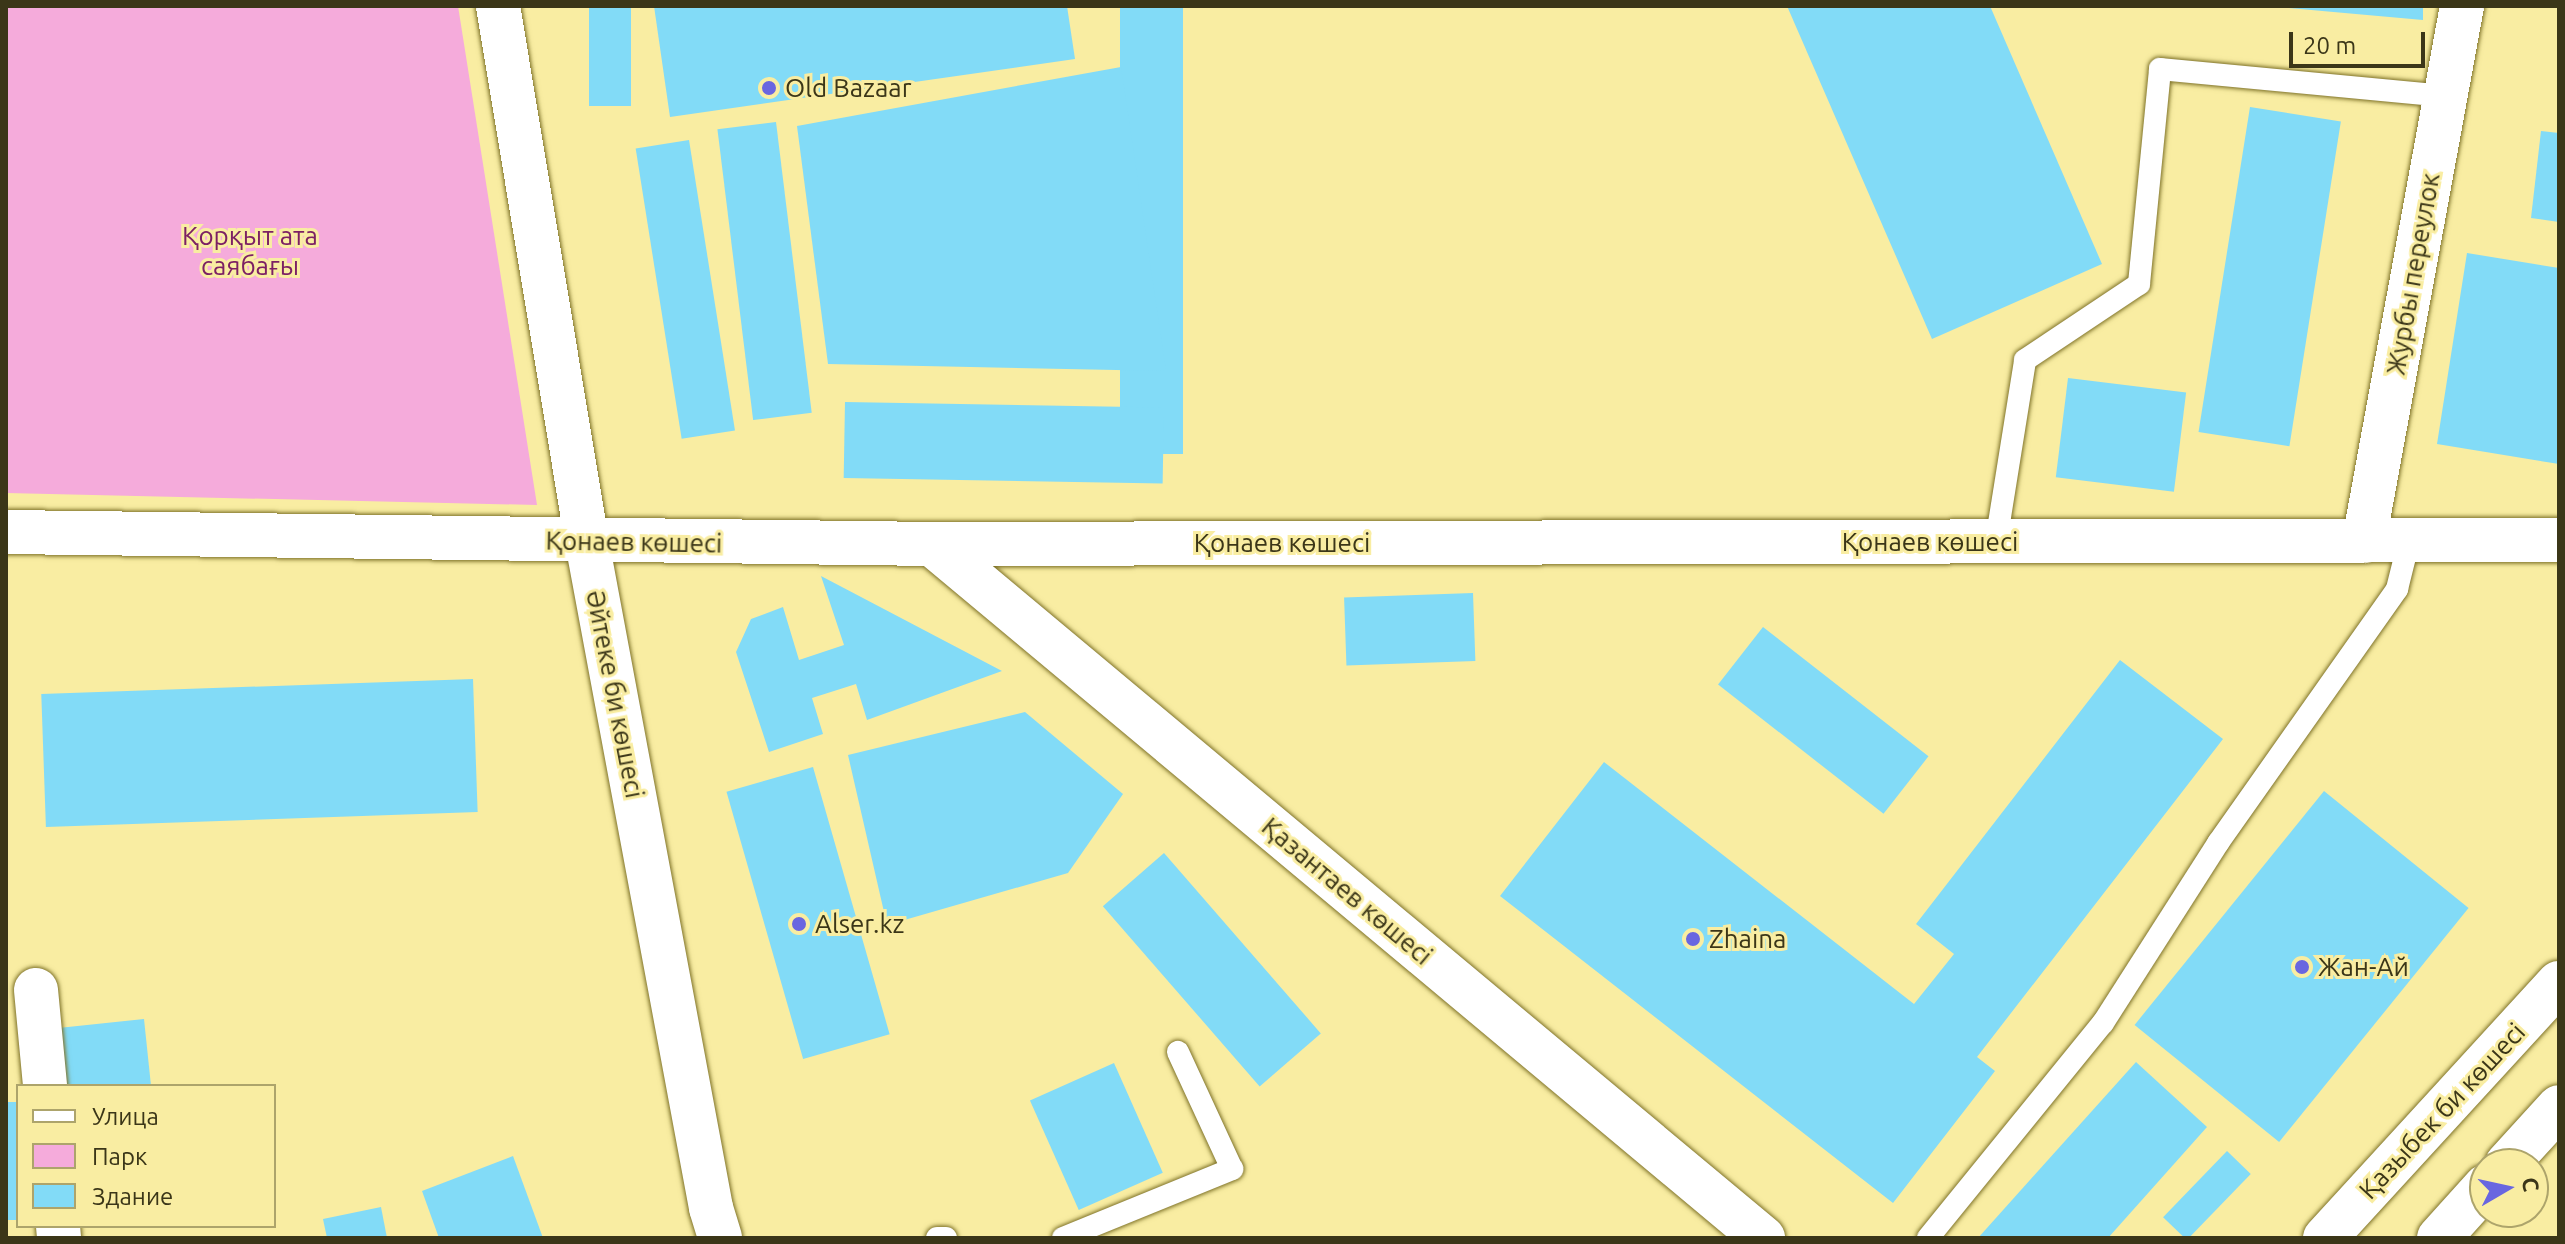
<!DOCTYPE html>
<meta charset="utf-8">
<style>
body{margin:0}
#map{position:relative;width:2565px;height:1244px;overflow:hidden;background:#f9eda2;font-family:Ubuntu,sans-serif}
div>[style]{position:absolute}
.green>*{inset:0;background:#f5abdb}
.building>*{inset:0;background:#82dbf7;transform-origin:0 0}
.roads{filter:drop-shadow(0 0 2px #7f7329) drop-shadow(0 0 2px #7f7329)}
.lane>*{height:22px;margin:-11px;padding:0 11px;transform-origin:11px;border-radius:11px;background:#fff}
.street>*{height:44px;margin:-22px;padding:0 22px;transform-origin:22px;border-radius:22px;background:#fff}
.secondary>*{height:44px;margin:-22px;padding:0 22px;transform-origin:22px;border-radius:22px;background:#fff}
.dots>*{width:22px;height:22px;translate:-50% -50%;box-sizing:border-box;border:4px solid #f9eda2;border-radius:50%}
span{translate:-50% -50%;white-space:nowrap;text-align:center;line-height:1.15;-webkit-text-stroke:6px #f9eda2;paint-order:stroke}
.poi-label{font-size:26px;color:#3b3618}
.left{translate:0 -50%;text-align:left}
.park-label{font-size:26px;color:#7c2064}
.street-label{font-size:26px;color:#3b3618}
.frame{position:absolute;inset:0;border:8px solid #3b3618;pointer-events:none}
.legend{position:absolute;left:16px;top:1084px;width:260px;height:144px;box-sizing:border-box;background:#f9eda2;border:2px solid #ada46b;margin:0;padding:10px 14px;list-style:none;font-size:24px;color:#3b3618}
.legend li{display:flex;align-items:center;gap:16px;height:40px}
.legend b{width:40px;border:2px solid #ada46b}
.north{position:absolute;left:2469px;top:1148px;width:80px;height:80px;box-sizing:border-box;background:#f9eda2;border:2px solid #ada46b;border-radius:50%;rotate:81deg;font-size:22px;font-weight:700;line-height:32px;text-align:center;color:#3b3618}
.north::after{content:'';display:block;margin:auto;width:28px;height:36px;background:#6966e0;clip-path:polygon(50% 0,100% 100%,50% 72%,0 100%)}
.scale{position:absolute;left:2289px;top:32px;width:136px;height:36px;box-sizing:border-box;border:4px solid #3b3618;border-top:0;padding-left:10px;font-size:24px;line-height:28px;white-space:nowrap;color:#3b3618;-webkit-text-stroke:6px #f9eda2;paint-order:stroke}
</style>
<div id="map">
<div class="green">
<i style="clip-path:polygon(6px 6px,458px 6px,537px 505px,6px 493px)"></i>
</div>
<div class="building">
<i style="left:589px;top:6px;width:42px;height:100px"></i>
<i style="clip-path:polygon(654px 6px,1067px 6px,1075px 59px,670px 117px)"></i>
<i style="left:1120px;top:6px;width:63px;height:448px"></i>
<i style="clip-path:polygon(1787px 6px,1990px 6px,2102px 264px,1932px 339px)"></i>
<i style="clip-path:polygon(2267px 6px,2423px 6px,2423px 20px)"></i>
<i style="clip-path:polygon(1121px 67px,1166px 371px,828px 364px,797px 126px)"></i>
<i style="left:2250px;top:107px;width:92px;height:329px;rotate:9deg"></i>
<i style="left:776px;top:122px;width:293px;height:59px;rotate:83deg"></i>
<i style="clip-path:polygon(2541px 131px,2559px 133px,2559px 222px,2531px 218px)"></i>
<i style="left:689px;top:140px;width:294px;height:54px;rotate:81deg"></i>
<i style="clip-path:polygon(2467px 253px,2559px 268px,2559px 464px,2437px 444px)"></i>
<i style="left:2068px;top:378px;width:119px;height:100px;rotate:7deg"></i>
<i style="left:845px;top:402px;width:319px;height:76px;rotate:1deg"></i>
<i style="clip-path:polygon(821px 576px,1002px 671px,867px 720px,856px 684px,812px 698px,823px 734px,769px 752px,736px 652px,751px 619px,783px 607px,799px 660px,844px 645px)"></i>
<i style="left:1473px;top:593px;width:68px;height:129px;rotate:88deg"></i>
<i style="left:1763px;top:627px;width:210px;height:73px;rotate:38deg"></i>
<i style="clip-path:polygon(2120px 660px,2223px 739px,1977px 1057px,1995px 1071px,1893px 1203px,1500px 896px,1604px 762px,1914px 1004px,1954px 954px,1916px 924px)"></i>
<i style="left:473px;top:679px;width:133px;height:432px;rotate:88deg"></i>
<i style="clip-path:polygon(1025px 712px,1123px 794px,1068px 873px,887px 925px,848px 755px)"></i>
<i style="left:813px;top:767px;width:278px;height:90px;rotate:74deg"></i>
<i style="left:2324px;top:791px;width:186px;height:301px;rotate:39deg"></i>
<i style="left:1164px;top:853px;width:239px;height:81px;rotate:49deg"></i>
<i style="left:144px;top:1019px;width:67px;height:86px;rotate:84deg"></i>
<i style="clip-path:polygon(2136px 1062px,2207px 1127px,2108px 1238px,1978px 1238px)"></i>
<i style="left:1114px;top:1063px;width:120px;height:92px;rotate:66deg"></i>
<i style="left:6px;top:1102px;width:12px;height:118px"></i>
<i style="left:2227px;top:1151px;width:33px;height:92px;rotate:44deg"></i>
<i style="clip-path:polygon(513px 1156px,543px 1238px,439px 1238px,422px 1191px)"></i>
<i style="clip-path:polygon(381px 1207px,387px 1238px,327px 1238px,323px 1219px)"></i>
</div>
<div class="roads">
<div class="lane">
<i style="left:1996px;top:542px;width:184px;rotate:-80.9deg"></i>
<i style="left:2025px;top:360px;width:137px;rotate:-33.7deg"></i>
<i style="left:2139px;top:284px;width:216px;rotate:-84.4deg"></i>
<i style="left:2160px;top:69px;width:286px;rotate:5.4deg"></i>
<i style="left:937px;top:1238px;width:9px"></i>
<i style="left:1063px;top:1238px;width:183px;rotate:-22.2deg"></i>
<i style="left:1232px;top:1169px;width:129px;rotate:-114.8deg"></i>
<i style="left:1928px;top:1238px;width:277px;rotate:-50.9deg"></i>
<i style="left:2103px;top:1023px;width:214px;rotate:-57.4deg"></i>
<i style="left:2218px;top:843px;width:311px;rotate:-54.8deg"></i>
<i style="left:2397px;top:589px;width:49px;rotate:-76deg"></i>
</div>
<div class="street">
<i style="left:2364px;top:541px;width:544px;rotate:-79.62deg"></i>
<i style="left:932px;top:544px;width:1083px;rotate:39.87deg"></i>
<i style="left:36px;top:990px;width:96px;rotate:84.6deg"></i>
<i style="left:58px;top:1226px;width:12px;rotate:85deg"></i>
</div>
<div class="secondary">
<i style="left:498px;top:6px;width:543px;rotate:80.57deg"></i>
<i style="left:587px;top:542px;width:677px;rotate:79.45deg"></i>
<i style="left:711px;top:1208px;width:31px;rotate:73deg"></i>
<i style="left:6px;top:532px;width:926px;rotate:0.74deg"></i>
<i style="left:932px;top:544px;width:1627px;rotate:-0.14deg"></i>
<i style="left:2507px;top:1164px;width:77px;rotate:-47.6deg"></i>
<i style="left:2325px;top:1238px;width:346px;rotate:-47.5deg"></i>
<i style="left:2439px;top:1238px;width:69px;rotate:-48deg"></i>
</div>
</div>
<div class="dots">
<i style="left:769px;top:88px;background:#6966e0"></i>
<i style="left:799px;top:924px;background:#6966e0"></i>
<i style="left:1693px;top:939px;background:#6966e0"></i>
<i style="left:2302px;top:967px;background:#6966e0"></i>
</div>
<div class="poi-label">
<span class="left" style="left:785px;top:88px">Old Bazaar</span>
<span class="left" style="left:815px;top:924px">Alser.kz</span>
<span class="left" style="left:1709px;top:939px">Zhaina</span>
<span class="left" style="left:2318px;top:967px">Жан-Ай</span>
</div>
<div class="park-label">
<span style="left:250px;top:251px">Қорқыт ата<br>саябағы</span>
</div>
<div class="street-label">
<span style="left:2413px;top:274px;rotate:-80deg">Журбы переулок</span>
<span style="left:634px;top:542px;rotate:1deg">Қонаев көшесі</span>
<span style="left:1930px;top:542px">Қонаев көшесі</span>
<span style="left:1282px;top:543px">Қонаев көшесі</span>
<span style="left:615px;top:694px;rotate:79deg">Әйтеке би көшесі</span>
<span style="left:1347px;top:891px;rotate:40deg">Қазантаев көшесі</span>
<span style="left:2442px;top:1111px;rotate:-47deg">Қазыбек би көшесі</span>
</div>
<div class="frame"></div>
<ul class="legend">
<li><b style="height:10px;background:#fff"></b>Улица</li>
<li><b style="height:22px;background:#f5abdb"></b>Парк</li>
<li><b style="height:22px;background:#82dbf7"></b>Здание</li>
</ul>
<div class="north">С</div>
<div class="scale">20 m</div>
</div>
